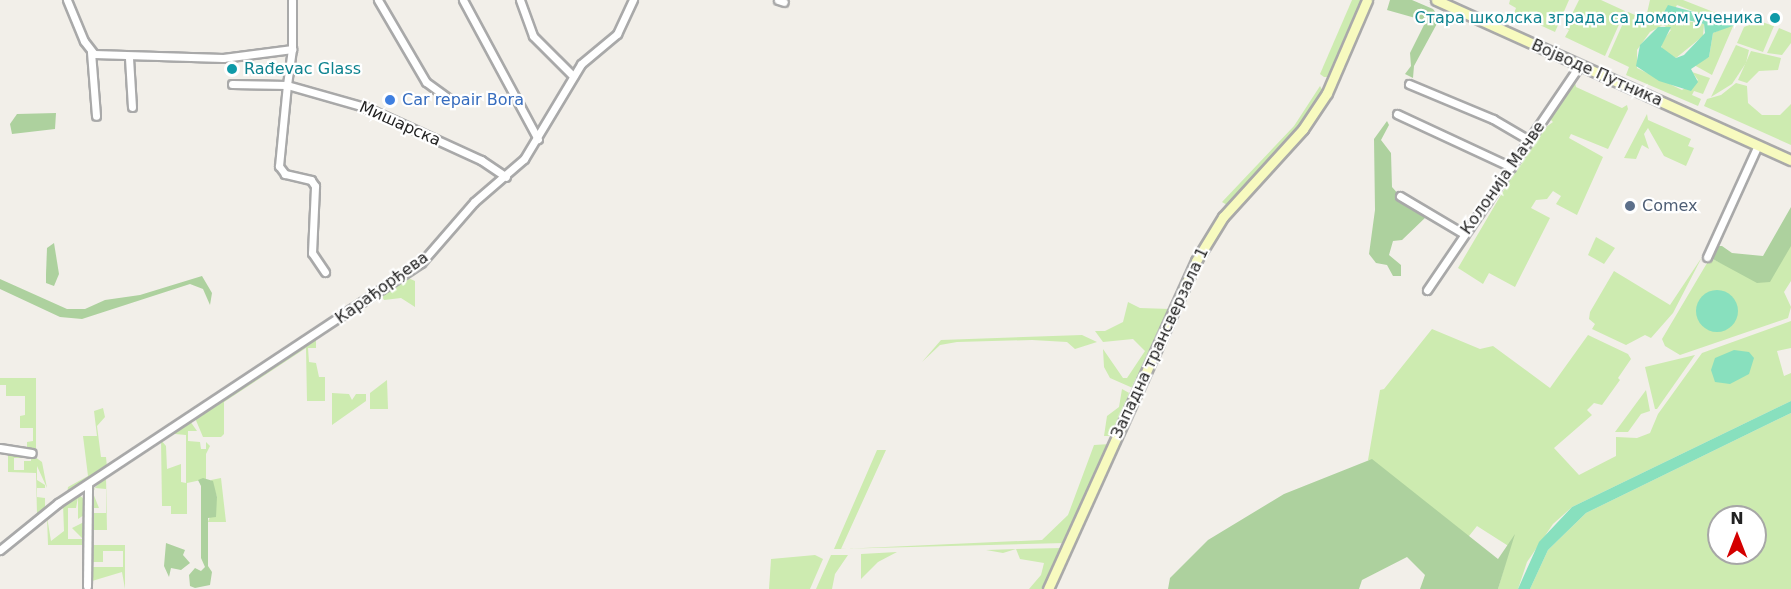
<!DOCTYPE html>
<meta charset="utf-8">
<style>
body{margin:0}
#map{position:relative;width:1791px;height:589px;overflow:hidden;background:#f2efe9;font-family:"DejaVu Sans",sans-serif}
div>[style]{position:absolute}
.grass>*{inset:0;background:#cdebb0}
.forest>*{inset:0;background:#add19e}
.pitch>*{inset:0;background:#88e0be}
.round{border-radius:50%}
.roads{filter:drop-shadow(2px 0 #a9a9a9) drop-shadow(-2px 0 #a9a9a9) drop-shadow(0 2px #a9a9a9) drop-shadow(0 -2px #a9a9a9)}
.minor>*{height:7px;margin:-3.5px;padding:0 3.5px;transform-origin:3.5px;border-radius:3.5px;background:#fff}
.secondary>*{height:9px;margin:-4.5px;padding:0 4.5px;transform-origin:4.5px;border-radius:4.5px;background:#f7fabf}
.dots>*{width:16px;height:16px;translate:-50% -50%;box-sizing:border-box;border:3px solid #fff;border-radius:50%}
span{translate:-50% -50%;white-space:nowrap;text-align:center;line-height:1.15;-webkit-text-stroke:4.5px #fff;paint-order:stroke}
.culture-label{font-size:16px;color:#0d838f}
.right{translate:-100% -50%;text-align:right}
.left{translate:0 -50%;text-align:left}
.street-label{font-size:16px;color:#222}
.shop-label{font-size:16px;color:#366cbe}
.service-label{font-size:16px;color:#4e5e75}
.north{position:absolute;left:1707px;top:505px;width:60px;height:60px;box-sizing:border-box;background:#fff;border:2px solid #a7a7a7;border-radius:50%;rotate:0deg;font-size:16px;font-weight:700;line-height:24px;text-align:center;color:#222}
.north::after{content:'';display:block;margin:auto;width:21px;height:27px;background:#d40000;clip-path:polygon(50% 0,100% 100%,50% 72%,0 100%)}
</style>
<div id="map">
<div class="grass">
<div style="clip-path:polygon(1352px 0,1363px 0,1332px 77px,1324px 77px,1320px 74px)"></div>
<div style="clip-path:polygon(1510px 0,1569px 0,1555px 32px,1514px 13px,1516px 8px,1509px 4px)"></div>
<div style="clip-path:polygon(1579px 0,1601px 0,1625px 11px,1605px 56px,1565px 37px,1569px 30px,1565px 28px)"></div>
<div style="clip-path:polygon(1650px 0,1683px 0,1739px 22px,1708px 17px,1677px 5px,1670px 18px,1704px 24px,1703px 36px,1676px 58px,1662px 51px,1661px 43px,1671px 30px,1663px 25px,1650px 32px,1637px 50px,1637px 68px,1682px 90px,1698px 80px,1692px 72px,1710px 78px,1703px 94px,1694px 91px,1692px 95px,1701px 99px,1698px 106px,1626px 75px,1629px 67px,1608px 57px,1628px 12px,1635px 15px,1633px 21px,1644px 26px)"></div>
<div style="clip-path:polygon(1759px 21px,1774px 26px,1763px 52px,1737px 43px,1744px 27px)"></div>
<div style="clip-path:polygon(1734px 24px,1712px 75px,1694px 65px,1709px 57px,1713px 33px)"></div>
<div style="clip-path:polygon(1779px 28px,1791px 33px,1791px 43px,1782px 55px,1767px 53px)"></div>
<div style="clip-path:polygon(1736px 45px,1749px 50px,1746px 63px,1732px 84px,1711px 97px)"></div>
<div style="clip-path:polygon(1751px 51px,1781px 58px,1778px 70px,1759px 71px,1747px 83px,1738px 80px)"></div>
<div style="clip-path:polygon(1575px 82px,1576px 87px,1622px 108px,1627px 105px,1628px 109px,1608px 149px,1571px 134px,1569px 138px,1603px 157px,1577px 215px,1556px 204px,1561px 196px,1553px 191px,1547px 199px,1536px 200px,1531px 208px,1550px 218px,1515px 287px,1489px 273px,1483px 284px,1458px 268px,1515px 171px,1542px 130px,1553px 122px,1550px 119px)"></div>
<div style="clip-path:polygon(1736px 83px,1747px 86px,1748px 103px,1762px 115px,1780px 115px,1791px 104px,1791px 145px,1704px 106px,1707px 99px,1721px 95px)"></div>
<div style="clip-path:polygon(1320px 86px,1323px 91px,1298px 130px,1227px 205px,1222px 202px,1294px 126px)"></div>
<div style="clip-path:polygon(1647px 114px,1648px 120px,1691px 139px,1688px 146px,1694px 148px,1686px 166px,1664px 156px,1648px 128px,1644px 134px,1649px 149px,1642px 145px,1636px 159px,1624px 158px)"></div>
<div style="clip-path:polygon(1791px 216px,1791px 281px,1784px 292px,1791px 307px,1788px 318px,1680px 355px,1665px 346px,1662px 339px,1710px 258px,1761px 281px)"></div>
<div style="clip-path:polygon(1596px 237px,1615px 248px,1604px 264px,1588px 255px)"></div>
<div style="clip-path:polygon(1702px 257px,1673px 313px,1651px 338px,1645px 335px,1626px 345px,1592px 329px,1595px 324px,1589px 319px,1590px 312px,1614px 271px,1670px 305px)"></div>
<div style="clip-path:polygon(408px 278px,415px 281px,415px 307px,401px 298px,384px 300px,381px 294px)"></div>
<div style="clip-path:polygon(1128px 302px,1140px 308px,1170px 309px,1135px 389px,1110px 378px,1104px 367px,1103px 349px,1123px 378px,1127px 378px,1145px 351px,1133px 339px,1103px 342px,1095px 331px,1105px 331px,1123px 322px)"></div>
<div style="clip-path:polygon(1791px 321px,1791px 348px,1777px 351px,1784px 376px,1791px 373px,1791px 401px,1572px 507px,1553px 524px,1527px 562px,1518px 589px,1498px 589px,1510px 547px,1477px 526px,1465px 541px,1368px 460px,1380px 390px,1384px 389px,1432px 329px,1480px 349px,1493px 346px,1550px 388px,1588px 335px,1628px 354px,1631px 359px,1618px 378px,1620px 380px,1602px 405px,1594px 403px,1587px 410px,1592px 415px,1554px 448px,1579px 475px,1616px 456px,1616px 437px,1637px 438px,1650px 433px,1658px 414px,1702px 353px)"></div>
<div style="clip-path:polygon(1082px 335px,1097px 342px,1075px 349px,1067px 342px,1032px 340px,957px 342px,940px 345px,922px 362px,941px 340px)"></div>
<div style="clip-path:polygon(316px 338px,316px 348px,308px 348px,309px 362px,316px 363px,319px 377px,325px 377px,325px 401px,307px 401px,306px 348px,224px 402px,224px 434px,221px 437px,203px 437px,195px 418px)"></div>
<div style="clip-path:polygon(1695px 355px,1657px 409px,1655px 409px,1645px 367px)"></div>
<div style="clip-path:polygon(0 378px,36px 378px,36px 450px,27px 449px,27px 442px,33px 441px,33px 428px,20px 428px,20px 416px,25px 415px,25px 396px,6px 396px,6px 385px,0 385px)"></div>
<div style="clip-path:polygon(387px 380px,388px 409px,370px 409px,370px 393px)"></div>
<div style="clip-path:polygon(1122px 389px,1131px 394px,1131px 398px,1113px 436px,1104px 436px,1107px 416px,1119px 407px)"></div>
<div style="clip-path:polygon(1646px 390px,1650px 411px,1641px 414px,1628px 432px,1615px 432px)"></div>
<div style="clip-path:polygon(332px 393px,349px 394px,352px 400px,356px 394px,366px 394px,366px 401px,332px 425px)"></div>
<div style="clip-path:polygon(103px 408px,105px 417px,97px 426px,101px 457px,106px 457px,107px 467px,67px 494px,68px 487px,88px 476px,83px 436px,97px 436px,94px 411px)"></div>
<div style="clip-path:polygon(evenodd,1791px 413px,1791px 589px,1530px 589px,1548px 550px,1586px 513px,1791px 413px,1719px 517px,1755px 517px,1755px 553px,1719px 553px,1719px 517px)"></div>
<div style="clip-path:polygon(190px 421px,197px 431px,188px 431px,188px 441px,200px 442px,201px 449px,206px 449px,206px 442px,210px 446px,206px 454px,206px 479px,187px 483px,187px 514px,171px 514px,171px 506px,162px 506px,161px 440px,166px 446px,167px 469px,181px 464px,181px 482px,186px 483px,186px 435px,175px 434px,175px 431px)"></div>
<div style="clip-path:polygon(1110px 444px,1065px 543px,834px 549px,877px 450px,886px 450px,841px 549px,1042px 540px,1068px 515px,1094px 445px)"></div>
<div style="clip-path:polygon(8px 451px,22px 453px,22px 458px,14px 458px,14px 470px,24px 470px,24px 461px,31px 461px,31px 454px,42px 462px,47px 488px,37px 466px,37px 480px,45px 485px,45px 488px,37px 488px,37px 497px,45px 498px,45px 508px,37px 514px,36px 473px,8px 472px)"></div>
<div style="clip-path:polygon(106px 476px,107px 530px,91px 530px,91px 513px,106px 513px,106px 489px,95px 488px,93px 493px,99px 508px,91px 508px,91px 492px)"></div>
<div style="clip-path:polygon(221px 478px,226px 522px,208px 522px,217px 497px,211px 480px)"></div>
<div style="clip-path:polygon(78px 494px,84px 499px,84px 515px,78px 519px,78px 497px,76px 508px,68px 508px,68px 539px,83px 539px,72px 528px,84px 522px,85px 545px,48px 545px,47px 517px,51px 541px,64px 531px,63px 504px)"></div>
<div style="clip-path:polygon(93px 545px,125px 545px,125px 589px,122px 572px,92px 581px,92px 567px,123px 567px,123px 551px,103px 551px,103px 562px,92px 562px)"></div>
<div style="clip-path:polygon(1063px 548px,1045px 589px,1029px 589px,1041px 575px,1044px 563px,1020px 559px,1016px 549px,1003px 553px,986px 550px,1016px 549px)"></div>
<div style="clip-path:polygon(897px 552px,878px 562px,861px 579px,861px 554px)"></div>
<div style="clip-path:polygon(815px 555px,823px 559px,810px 589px,769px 589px,771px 559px)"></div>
<div style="clip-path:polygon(831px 555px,848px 555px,835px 574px,832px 589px,816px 589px)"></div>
</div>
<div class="forest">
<div style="clip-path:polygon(1390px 0,1412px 0,1433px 9px,1440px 18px,1414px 66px,1413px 78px,1405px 74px,1411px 66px,1410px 53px,1426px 21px,1387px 10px)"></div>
<div style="clip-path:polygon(56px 113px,55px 129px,12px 134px,10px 124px,17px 114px)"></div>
<div style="clip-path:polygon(1387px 121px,1389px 125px,1381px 140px,1391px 153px,1392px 187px,1400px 196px,1411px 199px,1427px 216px,1402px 240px,1393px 241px,1389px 255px,1401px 265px,1401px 276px,1393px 276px,1387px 265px,1376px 263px,1369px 254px,1375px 210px,1374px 139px)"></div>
<div style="clip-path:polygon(1791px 207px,1791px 246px,1770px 282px,1757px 283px,1709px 257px,1711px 246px,1722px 246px,1732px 253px,1763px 256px)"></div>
<div style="clip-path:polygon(54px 243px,59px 274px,54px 286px,46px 283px,46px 274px,47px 248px)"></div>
<div style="clip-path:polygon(202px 276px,212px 293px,210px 305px,203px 289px,190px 284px,82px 319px,60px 317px,0 289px,0 279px,67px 309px,85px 309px,105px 300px,140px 295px)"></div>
<div style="clip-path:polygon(1372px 459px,1498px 559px,1515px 534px,1498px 589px,1420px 589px,1425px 575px,1407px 557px,1362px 580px,1359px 589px,1168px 589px,1170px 578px,1208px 540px,1284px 494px)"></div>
<div style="clip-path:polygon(203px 478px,213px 481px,217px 497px,216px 517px,208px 518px,208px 566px,212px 572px,210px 585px,195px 588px,190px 586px,189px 575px,195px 568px,201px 571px,205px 567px,201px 558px,201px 486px,198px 480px)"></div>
<div style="clip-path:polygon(166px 543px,185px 550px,183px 555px,190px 563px,181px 570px,171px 568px,169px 577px,164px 566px)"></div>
</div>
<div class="pitch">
<div style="clip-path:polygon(1668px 5px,1738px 24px,1713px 33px,1709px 57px,1691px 69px,1698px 82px,1691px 91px,1659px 81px,1636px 66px,1640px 45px,1658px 27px,1671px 27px,1661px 47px,1676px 58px,1684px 55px,1705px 33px,1704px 24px,1663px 14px)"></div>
<div class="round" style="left:1696px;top:290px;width:42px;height:42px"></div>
<div style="clip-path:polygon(1734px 350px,1749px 352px,1754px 358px,1749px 374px,1730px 384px,1715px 382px,1711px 370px,1715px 358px)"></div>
<div style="clip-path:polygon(1791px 401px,1791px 413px,1586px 513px,1548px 550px,1530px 589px,1518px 589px,1539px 542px,1572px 507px)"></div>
</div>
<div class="roads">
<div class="minor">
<div style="left:67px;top:0;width:44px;rotate:67.5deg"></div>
<div style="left:84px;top:41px;width:16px;rotate:52deg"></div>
<div style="left:94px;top:54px;width:129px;rotate:1.8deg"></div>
<div style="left:223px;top:58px;width:70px;rotate:-7.4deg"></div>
<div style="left:292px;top:49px;width:36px;rotate:98deg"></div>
<div style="left:287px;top:85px;width:55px;rotate:-179deg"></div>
<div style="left:378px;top:0;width:95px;rotate:59.7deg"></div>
<div style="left:426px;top:82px;width:29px;rotate:36deg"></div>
<div style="left:463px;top:0;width:158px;rotate:61.7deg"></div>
<div style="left:520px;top:0;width:38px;rotate:70deg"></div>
<div style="left:533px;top:36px;width:57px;rotate:45deg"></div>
<div style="left:778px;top:0;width:6px;rotate:18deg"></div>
<div style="left:292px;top:49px;width:49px;rotate:-90deg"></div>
<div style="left:91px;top:52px;width:64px;rotate:85.5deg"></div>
<div style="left:129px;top:58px;width:49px;rotate:86.5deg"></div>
<div style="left:1409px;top:84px;width:91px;rotate:22.6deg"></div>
<div style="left:1493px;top:119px;width:42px;rotate:30.3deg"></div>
<div style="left:1397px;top:114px;width:126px;rotate:24.9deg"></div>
<div style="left:1400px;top:196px;width:74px;rotate:30.7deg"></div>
<div style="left:1707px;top:257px;width:123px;rotate:-65.5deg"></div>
<div style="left:325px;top:272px;width:23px;rotate:-124deg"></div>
<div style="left:312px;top:253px;width:67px;rotate:-87.4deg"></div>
<div style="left:315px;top:186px;width:7px;rotate:-124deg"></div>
<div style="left:311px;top:180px;width:27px;rotate:-167deg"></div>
<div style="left:285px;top:174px;width:10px;rotate:-127deg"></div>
<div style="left:279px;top:166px;width:81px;rotate:-84.4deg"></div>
<div style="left:287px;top:85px;width:81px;rotate:15.8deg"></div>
<div style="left:365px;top:107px;width:128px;rotate:24.6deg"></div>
<div style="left:481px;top:160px;width:30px;rotate:34deg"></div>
<div style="left:1427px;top:290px;width:272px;rotate:-55.8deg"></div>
<div style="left:0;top:448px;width:32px;rotate:9deg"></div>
<div style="left:0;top:550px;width:75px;rotate:-39deg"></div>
<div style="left:58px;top:503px;width:435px;rotate:-33.5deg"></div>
<div style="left:421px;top:263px;width:81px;rotate:-49deg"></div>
<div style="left:474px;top:202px;width:66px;rotate:-40.7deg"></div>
<div style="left:524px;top:159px;width:111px;rotate:-59deg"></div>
<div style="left:581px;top:64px;width:47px;rotate:-39.8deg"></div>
<div style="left:617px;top:34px;width:38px;rotate:-65deg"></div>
<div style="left:87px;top:586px;width:102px;rotate:-89.4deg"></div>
</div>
<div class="secondary">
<div style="left:1436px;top:0;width:389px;rotate:24.3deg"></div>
<div style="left:1048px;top:589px;width:360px;rotate:-65.7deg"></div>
<div style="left:1196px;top:261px;width:52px;rotate:-58.5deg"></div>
<div style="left:1223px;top:217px;width:119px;rotate:-47.7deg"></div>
<div style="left:1303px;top:129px;width:43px;rotate:-56.3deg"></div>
<div style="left:1327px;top:93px;width:101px;rotate:-66.7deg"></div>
</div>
</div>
<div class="dots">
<div style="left:1775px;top:18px;background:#0f9aa8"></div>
<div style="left:232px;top:69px;background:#0f9aa8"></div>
<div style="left:390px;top:100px;background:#3f7fe0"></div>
<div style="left:1630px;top:206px;background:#5c6f8a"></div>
</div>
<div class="culture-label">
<span class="right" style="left:1763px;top:18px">Стара школска зграда са домом ученика</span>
<span class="left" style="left:244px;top:69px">Rađevac Glass</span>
</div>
<div class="street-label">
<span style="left:1597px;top:73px;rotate:24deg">Војводе Путника</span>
<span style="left:400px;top:124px;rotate:24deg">Мишарска</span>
<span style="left:1503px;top:178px;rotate:-55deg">Колонија Мачве</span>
<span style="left:382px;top:288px;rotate:-36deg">Карађорђева</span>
<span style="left:1160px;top:343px;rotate:-65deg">Западна трансверзала 1</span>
</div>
<div class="shop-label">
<span class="left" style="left:402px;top:100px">Car repair Bora</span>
</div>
<div class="service-label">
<span class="left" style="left:1642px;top:206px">Comex</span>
</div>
<div class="north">N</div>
</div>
